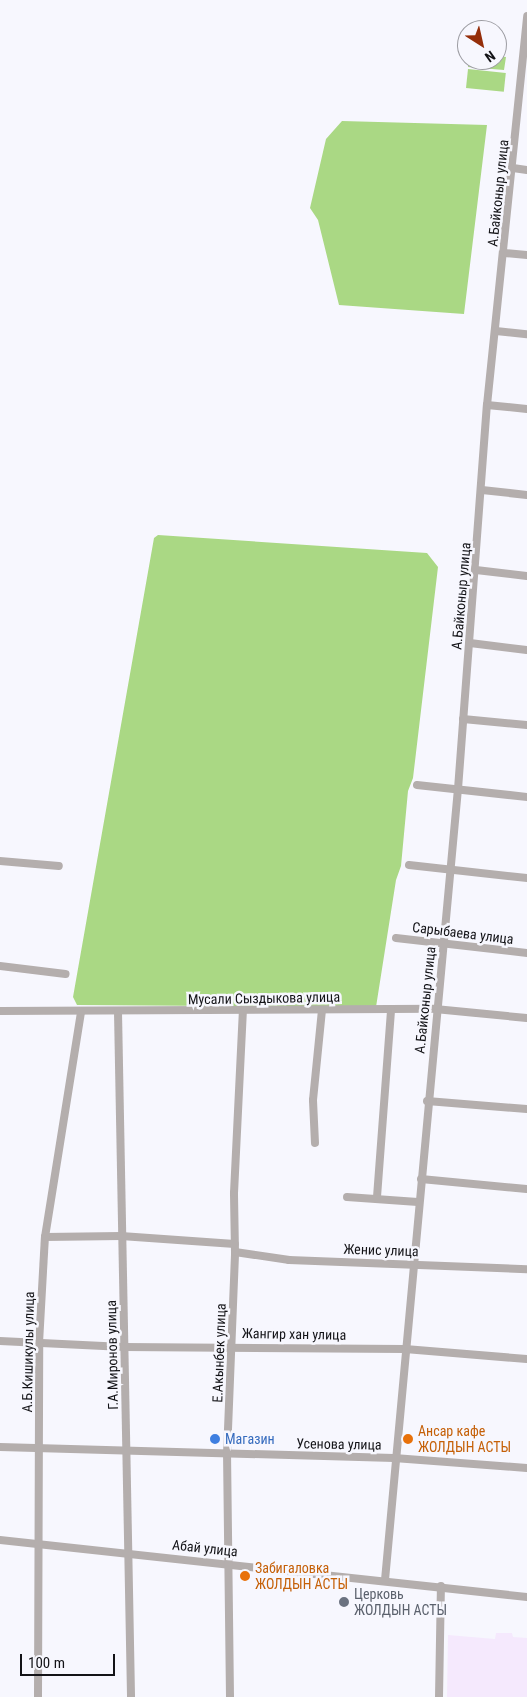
<!DOCTYPE html>
<meta charset="utf-8">
<style>
body{margin:0}
#map{position:relative;width:527px;height:1697px;overflow:hidden;background:#f7f7fe;font-family:"Roboto Condensed",sans-serif}
div>[style]{position:absolute}
.education>*{inset:0;background:#f5e9fd}
.green>*{inset:0;background:#aad884;transform-origin:0 0}
.street>*{height:8px;margin:-4px;padding:0 4px;transform-origin:4px;border-radius:4px;background:#b4aead}
.dots>*{width:14px;height:14px;translate:-50% -50%;box-sizing:border-box;border:2px solid #f7f7fe;border-radius:50%}
span{translate:-50% -50%;white-space:nowrap;text-align:center;line-height:1.15;-webkit-text-stroke:5px #f7f7fe;paint-order:stroke}
.street-label{font-size:14px;color:#131317}
.food-label{font-size:14px;color:#c56008}
.left{translate:0 -50%;text-align:left}
.shop-label{font-size:14px;color:#366cbe}
.worship-label{font-size:14px;color:#5b616d}
.north{position:absolute;left:457px;top:20px;width:50px;height:50px;box-sizing:border-box;background:#f7f7fe;border:1px solid #9c9ca2;border-radius:50%;rotate:145deg;font-size:14px;font-weight:700;line-height:20px;text-align:center;color:#131317}
.north::after{content:'';display:block;margin:auto;width:18px;height:22px;background:#952e0a;clip-path:polygon(50% 0,100% 100%,50% 72%,0 100%)}
.scale{position:absolute;left:20px;top:1654px;width:95px;height:22px;box-sizing:border-box;border:2px solid #131317;border-top:0;padding-left:6px;font-size:15px;line-height:18px;white-space:nowrap;color:#131317;-webkit-text-stroke:4px #f7f7fe;paint-order:stroke}
</style>
<div id="map">
<div class="education">
<div style="clip-path:polygon(496px 1633px,512px 1633px,513px 1637px,527px 1638px,527px 1697px,447px 1697px,448px 1635px,495px 1639px)"></div>
</div>
<div class="green">
<div style="clip-path:polygon(497px 56px,506px 57px,504px 70px,468px 67px,469px 60px,497px 60px)"></div>
<div style="left:468px;top:69px;width:38px;height:19px;rotate:6deg"></div>
<div style="clip-path:polygon(342px 121px,487px 125px,464px 314px,339px 305px,318px 220px,310px 208px,326px 139px)"></div>
<div style="clip-path:polygon(158px 535px,427px 553px,438px 567px,413px 778px,408px 791px,401px 866px,396px 880px,376px 1007px,77px 1005px,73px 997px,154px 538px)"></div>
</div>
<div class="street">
<div style="left:513px;top:168px;width:14px;rotate:8deg"></div>
<div style="left:504px;top:253px;width:23px;rotate:5deg"></div>
<div style="left:496px;top:331px;width:31px;rotate:6deg"></div>
<div style="left:487px;top:405px;width:40px;rotate:5.7deg"></div>
<div style="left:482px;top:490px;width:45px;rotate:6.3deg"></div>
<div style="left:476px;top:570px;width:51px;rotate:6.7deg"></div>
<div style="left:470px;top:643px;width:57px;rotate:7deg"></div>
<div style="left:463px;top:719px;width:64px;rotate:5.4deg"></div>
<div style="left:417px;top:785px;width:111px;rotate:6.2deg"></div>
<div style="left:0;top:861px;width:59px;rotate:4.8deg"></div>
<div style="left:409px;top:865px;width:119px;rotate:6.3deg"></div>
<div style="left:396px;top:938px;width:132px;rotate:6.5deg"></div>
<div style="left:0;top:966px;width:66px;rotate:6.9deg"></div>
<div style="left:0;top:1011px;width:435px;rotate:-0.3deg"></div>
<div style="left:435px;top:1009px;width:92px;rotate:5.6deg"></div>
<div style="left:118px;top:1012px;width:685px;rotate:88.91deg"></div>
<div style="left:427px;top:1101px;width:100px;rotate:4.6deg"></div>
<div style="left:315px;top:1143px;width:43px;rotate:-92.7deg"></div>
<div style="left:313px;top:1100px;width:90px;rotate:-84.3deg"></div>
<div style="left:421px;top:1179px;width:106px;rotate:5.4deg"></div>
<div style="left:347px;top:1197px;width:71px;rotate:4deg"></div>
<div style="left:377px;top:1197px;width:188px;rotate:-85.7deg"></div>
<div style="left:45px;top:1237px;width:76px;rotate:-0.8deg"></div>
<div style="left:121px;top:1236px;width:114px;rotate:4deg"></div>
<div style="left:235px;top:1252px;width:55px;rotate:8.4deg"></div>
<div style="left:289px;top:1260px;width:238px;rotate:2.2deg"></div>
<div style="left:0;top:1341px;width:124px;rotate:2.8deg"></div>
<div style="left:124px;top:1347px;width:281px;rotate:0.4deg"></div>
<div style="left:405px;top:1349px;width:122px;rotate:4.7deg"></div>
<div style="left:0;top:1447px;width:394px;rotate:1.6deg"></div>
<div style="left:394px;top:1458px;width:133px;rotate:4.3deg"></div>
<div style="left:0;top:1540px;width:530px;rotate:6.17deg"></div>
<div style="left:385px;top:1580px;width:794px;rotate:-84.73deg"></div>
<div style="left:458px;top:789px;width:385px;rotate:-85.7deg"></div>
<div style="left:487px;top:405px;width:391px;rotate:-84.1deg"></div>
<div style="left:38px;top:1697px;width:354px;rotate:-89.8deg"></div>
<div style="left:39px;top:1343px;width:106px;rotate:-86.8deg"></div>
<div style="left:45px;top:1237px;width:228px;rotate:-80.9deg"></div>
<div style="left:230px;top:1697px;width:243px;rotate:-90.7deg"></div>
<div style="left:227px;top:1454px;width:202px;rotate:-87.7deg"></div>
<div style="left:235px;top:1252px;width:59px;rotate:-91deg"></div>
<div style="left:234px;top:1193px;width:182px;rotate:-87.2deg"></div>
<div style="left:439px;top:1697px;width:111px;rotate:-89deg"></div>
</div>
<div class="dots">
<div style="left:215px;top:1439px;background:#3f7fe0"></div>
<div style="left:408px;top:1439px;background:#e8710a"></div>
<div style="left:245px;top:1576px;background:#e8710a"></div>
<div style="left:344px;top:1602px;background:#6b7280"></div>
</div>
<div class="street-label">
<span style="left:498px;top:193px;rotate:-84deg">А.Байконыр улица</span>
<span style="left:461px;top:596px;rotate:-85deg">А.Байконыр улица</span>
<span style="left:463px;top:933px;rotate:7deg">Сарыбаева улица</span>
<span style="left:264px;top:998px;rotate:-1deg">Мусали Сыздыкова улица</span>
<span style="left:425px;top:1000px;rotate:-84deg">А.Байконыр улица</span>
<span style="left:381px;top:1250px;rotate:2deg">Женис улица</span>
<span style="left:294px;top:1334px;rotate:1deg">Жангир хан улица</span>
<span style="left:28px;top:1352px;rotate:-89deg">А.Б.Кишикулы улица</span>
<span style="left:219px;top:1353px;rotate:-88deg">Е.Акынбек улица</span>
<span style="left:112px;top:1355px;rotate:-91deg">Г.А.Миронов улица</span>
<span style="left:339px;top:1444px;rotate:1deg">Усенова улица</span>
<span style="left:205px;top:1548px;rotate:6deg">Абай улица</span>
</div>
<div class="food-label">
<span class="left" style="left:418px;top:1439px">Ансар кафе<br>ЖОЛДЫН АСТЫ</span>
<span class="left" style="left:255px;top:1576px">Забигаловка<br>ЖОЛДЫН АСТЫ</span>
</div>
<div class="shop-label">
<span class="left" style="left:225px;top:1439px">Магазин</span>
</div>
<div class="worship-label">
<span class="left" style="left:354px;top:1602px">Церковь<br>ЖОЛДЫН АСТЫ</span>
</div>
<div class="north">N</div>
<div class="scale">100 m</div>
</div>
